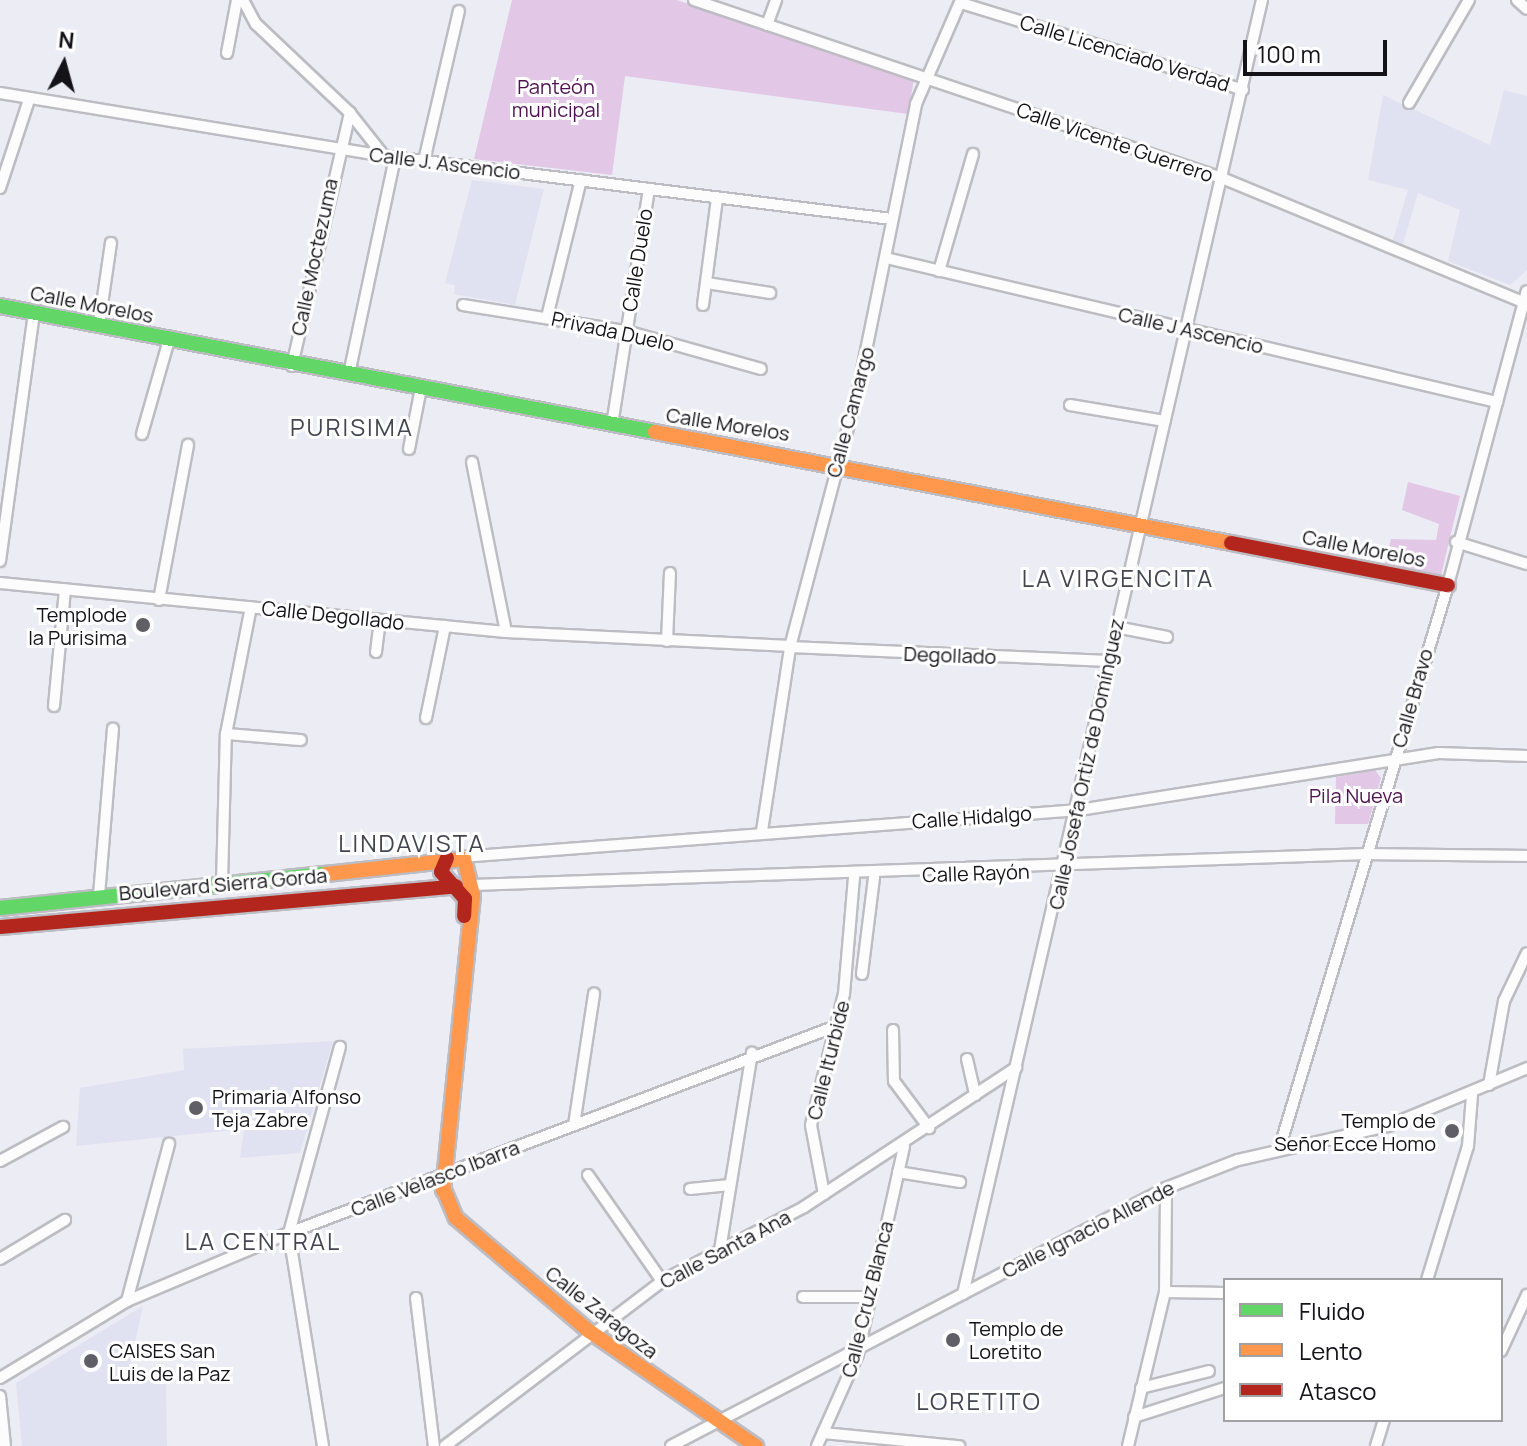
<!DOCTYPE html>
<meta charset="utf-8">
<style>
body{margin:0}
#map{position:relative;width:1527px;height:1446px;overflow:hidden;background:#ececf4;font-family:Manrope,sans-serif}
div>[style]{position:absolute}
.built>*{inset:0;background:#e1e2f1}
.green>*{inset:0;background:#e2c7e6}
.roads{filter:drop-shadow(2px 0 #bcbcc2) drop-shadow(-2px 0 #bcbcc2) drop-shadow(0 2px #bcbcc2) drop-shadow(0 -2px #bcbcc2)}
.street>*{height:10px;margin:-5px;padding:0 5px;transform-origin:5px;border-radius:5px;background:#fcfcfd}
.fast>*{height:14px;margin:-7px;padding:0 7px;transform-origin:7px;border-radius:7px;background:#63d668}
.slow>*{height:14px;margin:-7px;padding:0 7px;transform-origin:7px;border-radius:7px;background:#ff974d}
.jam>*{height:14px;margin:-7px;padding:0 7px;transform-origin:7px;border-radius:7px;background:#b3261e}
.dots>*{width:22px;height:22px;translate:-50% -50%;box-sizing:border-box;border:4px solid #fff;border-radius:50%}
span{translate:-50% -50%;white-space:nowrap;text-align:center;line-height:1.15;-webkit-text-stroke:6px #fff;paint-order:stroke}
.street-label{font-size:20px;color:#131318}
.park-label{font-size:20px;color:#4f1251}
.poi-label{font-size:20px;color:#131318}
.right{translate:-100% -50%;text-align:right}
.left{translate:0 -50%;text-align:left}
.quarter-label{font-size:24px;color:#444550;letter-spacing:2px}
.legend{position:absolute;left:1223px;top:1278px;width:280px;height:144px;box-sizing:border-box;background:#fff;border:2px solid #a1a1a3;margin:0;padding:10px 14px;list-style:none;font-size:24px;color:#131318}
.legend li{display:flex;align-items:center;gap:16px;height:40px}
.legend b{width:40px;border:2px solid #a1a1a3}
.north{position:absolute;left:24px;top:24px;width:80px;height:80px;-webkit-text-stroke:6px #fff;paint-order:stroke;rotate:6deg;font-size:22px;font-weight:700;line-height:32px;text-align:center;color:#131318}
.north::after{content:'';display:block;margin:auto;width:28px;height:36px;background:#131318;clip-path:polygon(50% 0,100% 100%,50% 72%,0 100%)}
.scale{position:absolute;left:1243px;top:40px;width:144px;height:36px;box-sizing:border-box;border:4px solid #131318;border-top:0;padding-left:10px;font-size:24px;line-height:28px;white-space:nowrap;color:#131318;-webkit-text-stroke:6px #fff;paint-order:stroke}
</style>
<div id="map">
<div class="built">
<div style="clip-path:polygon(1504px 90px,1527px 96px,1527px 270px,1510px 285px,1448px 261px,1460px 210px,1418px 193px,1403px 244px,1393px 240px,1408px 190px,1368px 180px,1383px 95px,1490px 145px)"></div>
<div style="clip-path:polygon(472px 180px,544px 189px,515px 305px,454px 294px,455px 285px,445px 283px)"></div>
<div style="clip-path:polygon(333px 1041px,300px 1153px,240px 1158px,244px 1129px,76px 1146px,80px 1088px,184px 1070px,183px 1049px)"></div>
<div style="clip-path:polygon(143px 1306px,126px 1383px,166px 1378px,167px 1446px,22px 1446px,16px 1383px)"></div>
</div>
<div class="green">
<div style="clip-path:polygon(512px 0,677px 0,914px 79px,908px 114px,625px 76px,612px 175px,474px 159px)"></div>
<div style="clip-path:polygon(1408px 482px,1460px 496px,1441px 575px,1385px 564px,1391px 539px,1436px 540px,1439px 524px,1402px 510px)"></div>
<div style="clip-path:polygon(1375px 770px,1381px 778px,1368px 824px,1335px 824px,1336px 777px)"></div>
</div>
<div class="roads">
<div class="street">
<div style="left:243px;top:0;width:27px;rotate:62deg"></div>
<div style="left:256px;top:24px;width:129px;rotate:43.4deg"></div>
<div style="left:350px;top:113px;width:55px;rotate:51.7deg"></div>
<div style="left:694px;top:0;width:557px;rotate:18.63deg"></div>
<div style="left:1222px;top:178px;width:330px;rotate:22.4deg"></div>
<div style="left:1517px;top:0;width:13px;rotate:42deg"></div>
<div style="left:961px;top:3px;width:295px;rotate:17.1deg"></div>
<div style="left:767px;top:25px;width:27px;rotate:-70deg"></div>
<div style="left:227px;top:53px;width:54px;rotate:-79.3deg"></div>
<div style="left:0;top:93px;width:389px;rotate:9.3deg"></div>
<div style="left:384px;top:156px;width:511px;rotate:7.08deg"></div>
<div style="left:1409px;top:103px;width:119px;rotate:-59.8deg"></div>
<div style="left:424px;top:161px;width:154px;rotate:-76.9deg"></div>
<div style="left:0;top:188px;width:93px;rotate:-71.8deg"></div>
<div style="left:886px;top:258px;width:628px;rotate:13.26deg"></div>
<div style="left:939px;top:271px;width:122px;rotate:-73.8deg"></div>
<div style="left:707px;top:283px;width:64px;rotate:9deg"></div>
<div style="left:463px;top:305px;width:165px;rotate:9.1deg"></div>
<div style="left:626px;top:331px;width:140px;rotate:15.7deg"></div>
<div style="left:703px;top:305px;width:108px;rotate:-82.5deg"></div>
<div style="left:547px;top:317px;width:141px;rotate:-76.1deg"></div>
<div style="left:99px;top:325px;width:83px;rotate:-81.7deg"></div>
<div style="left:292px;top:366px;width:260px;rotate:-77.1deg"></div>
<div style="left:349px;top:374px;width:221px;rotate:-78deg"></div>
<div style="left:1070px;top:405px;width:96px;rotate:9.6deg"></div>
<div style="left:612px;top:425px;width:239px;rotate:-81.1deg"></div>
<div style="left:142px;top:434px;width:98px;rotate:-74deg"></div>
<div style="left:409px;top:449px;width:62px;rotate:-78.9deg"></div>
<div style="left:472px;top:462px;width:173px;rotate:78.7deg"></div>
<div style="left:1456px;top:542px;width:74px;rotate:17.2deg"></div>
<div style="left:0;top:561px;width:251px;rotate:-82.2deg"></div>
<div style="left:0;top:583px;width:508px;rotate:5.53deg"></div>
<div style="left:506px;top:632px;width:285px;rotate:2.8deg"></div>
<div style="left:159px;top:600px;width:158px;rotate:-79.4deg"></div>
<div style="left:1116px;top:627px;width:52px;rotate:11.1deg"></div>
<div style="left:667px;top:641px;width:68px;rotate:-87.5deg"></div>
<div style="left:790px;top:647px;width:319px;rotate:2.5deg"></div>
<div style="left:376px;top:652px;width:31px;rotate:-83deg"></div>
<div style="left:54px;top:706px;width:117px;rotate:-84.6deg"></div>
<div style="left:426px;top:718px;width:94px;rotate:-78.3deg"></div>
<div style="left:226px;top:734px;width:75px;rotate:4.6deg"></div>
<div style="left:762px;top:831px;width:186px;rotate:-81.3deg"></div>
<div style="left:790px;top:647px;width:271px;rotate:-75.2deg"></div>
<div style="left:859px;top:385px;width:287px;rotate:-78.5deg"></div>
<div style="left:916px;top:104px;width:113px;rotate:-66.6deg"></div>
<div style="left:461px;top:857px;width:620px;rotate:-4.35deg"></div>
<div style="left:1079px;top:810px;width:364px;rotate:-9deg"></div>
<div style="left:1439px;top:753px;width:88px;rotate:2deg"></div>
<div style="left:222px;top:882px;width:148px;rotate:-88.5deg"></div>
<div style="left:226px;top:734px;width:129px;rotate:-78.9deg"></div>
<div style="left:472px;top:885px;width:895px;rotate:-1.99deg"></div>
<div style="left:1366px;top:854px;width:161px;rotate:0.7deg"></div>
<div style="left:99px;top:895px;width:167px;rotate:-85.2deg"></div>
<div style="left:862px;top:974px;width:98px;rotate:-82.9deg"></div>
<div style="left:893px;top:1030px;width:51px;rotate:88.9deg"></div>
<div style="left:894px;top:1081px;width:59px;rotate:53.3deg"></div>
<div style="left:967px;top:1059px;width:37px;rotate:77deg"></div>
<div style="left:1489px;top:1085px;width:85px;rotate:-79.9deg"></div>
<div style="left:1504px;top:1001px;width:53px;rotate:-64.4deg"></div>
<div style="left:574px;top:1125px;width:133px;rotate:-81.3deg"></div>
<div style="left:1279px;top:1150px;width:590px;rotate:-73.35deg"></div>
<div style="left:1448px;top:585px;width:304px;rotate:-75deg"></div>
<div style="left:0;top:1161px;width:72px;rotate:-28.4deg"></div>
<div style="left:898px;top:1172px;width:63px;rotate:9.2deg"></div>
<div style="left:588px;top:1175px;width:129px;rotate:55.1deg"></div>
<div style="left:690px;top:1189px;width:40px;rotate:-5.7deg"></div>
<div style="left:824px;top:1194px;width:70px;rotate:-100.7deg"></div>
<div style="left:811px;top:1125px;width:135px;rotate:-75.9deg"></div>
<div style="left:844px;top:994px;width:117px;rotate:-85.1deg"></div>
<div style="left:720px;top:1250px;width:200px;rotate:-80.8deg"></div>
<div style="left:0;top:1259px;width:76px;rotate:-31deg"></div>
<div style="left:1427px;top:1280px;width:140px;rotate:-73deg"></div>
<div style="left:1468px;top:1146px;width:51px;rotate:-85.5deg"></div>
<div style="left:1165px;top:1292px;width:60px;rotate:1deg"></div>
<div style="left:963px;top:1294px;width:1328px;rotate:-76.99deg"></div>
<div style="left:803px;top:1297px;width:66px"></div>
<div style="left:416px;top:1298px;width:149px;rotate:83.1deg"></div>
<div style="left:127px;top:1301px;width:163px;rotate:-75deg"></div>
<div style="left:1501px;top:1351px;width:62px;rotate:-65.1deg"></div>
<div style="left:0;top:1378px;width:149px;rotate:-31.2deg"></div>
<div style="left:127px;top:1301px;width:176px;rotate:-22.8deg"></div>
<div style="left:289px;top:1233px;width:588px;rotate:-20.72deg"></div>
<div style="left:1141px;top:1388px;width:70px;rotate:-14deg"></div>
<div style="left:0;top:1396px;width:50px;rotate:84.3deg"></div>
<div style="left:1134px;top:1417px;width:96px;rotate:-17.7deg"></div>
<div style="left:823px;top:1433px;width:137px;rotate:5.5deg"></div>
<div style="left:323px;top:1446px;width:216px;rotate:-99.1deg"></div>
<div style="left:289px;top:1233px;width:193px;rotate:-74.7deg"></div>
<div style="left:445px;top:1446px;width:273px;rotate:-37.2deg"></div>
<div style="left:662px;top:1281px;width:160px;rotate:-27.5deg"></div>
<div style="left:804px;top:1207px;width:254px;rotate:-33.3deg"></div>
<div style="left:671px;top:1446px;width:558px;rotate:-27.53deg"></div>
<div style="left:1166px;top:1188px;width:77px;rotate:-21.3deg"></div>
<div style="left:1238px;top:1160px;width:154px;rotate:-12.8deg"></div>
<div style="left:1388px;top:1126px;width:151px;rotate:-22.6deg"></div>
<div style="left:817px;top:1446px;width:101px;rotate:-66deg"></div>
<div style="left:858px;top:1354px;width:213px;rotate:-77.5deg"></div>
<div style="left:1128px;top:1446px;width:158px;rotate:-76.5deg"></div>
<div style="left:1165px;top:1292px;width:104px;rotate:-89.4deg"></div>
<div style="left:1376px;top:1446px;width:27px;rotate:-73deg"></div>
</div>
<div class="fast">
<div style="left:0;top:306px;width:667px;rotate:10.89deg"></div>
<div style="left:0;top:908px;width:328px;rotate:-6deg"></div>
</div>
<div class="slow">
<div style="left:655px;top:432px;width:587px;rotate:10.91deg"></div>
<div style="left:326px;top:874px;width:139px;rotate:-6.2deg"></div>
<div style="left:464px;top:859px;width:37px;rotate:76deg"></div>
<div style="left:473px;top:895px;width:297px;rotate:95.8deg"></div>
<div style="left:441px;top:1183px;width:38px;rotate:67deg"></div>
<div style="left:456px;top:1218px;width:175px;rotate:40.4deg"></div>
<div style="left:589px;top:1331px;width:203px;rotate:34.6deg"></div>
</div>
<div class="jam">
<div style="left:1231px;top:543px;width:221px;rotate:11deg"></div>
<div style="left:447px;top:858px;width:15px;rotate:113deg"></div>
<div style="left:441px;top:872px;width:36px;rotate:48deg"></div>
<div style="left:465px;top:899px;width:17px;rotate:93deg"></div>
<div style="left:0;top:927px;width:458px;rotate:-5.1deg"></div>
</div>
</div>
<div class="dots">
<div style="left:143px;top:625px;background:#5f5f65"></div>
<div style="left:196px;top:1108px;background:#5f5f65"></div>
<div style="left:1452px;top:1131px;background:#5f5f65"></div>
<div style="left:953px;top:1340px;background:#5f5f65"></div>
<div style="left:91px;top:1361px;background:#5f5f65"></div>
</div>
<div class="street-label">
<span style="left:1125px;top:53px;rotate:17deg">Calle Licenciado Verdad</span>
<span style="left:1115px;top:142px;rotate:19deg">Calle Vicente Guerrero</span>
<span style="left:445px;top:163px;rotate:7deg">Calle J. Ascencio</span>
<span style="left:314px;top:257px;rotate:-78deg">Calle Moctezuma</span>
<span style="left:637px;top:260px;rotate:-81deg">Calle Duelo</span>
<span style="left:92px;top:304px;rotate:11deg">Calle Morelos</span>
<span style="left:1191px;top:330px;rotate:13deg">Calle J Ascencio</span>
<span style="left:613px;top:331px;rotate:12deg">Privada Duelo</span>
<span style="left:850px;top:412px;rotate:-75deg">Calle Camargo</span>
<span style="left:728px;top:424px;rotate:9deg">Calle Morelos</span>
<span style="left:1364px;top:548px;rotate:11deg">Calle Morelos</span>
<span style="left:333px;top:615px;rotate:6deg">Calle Degollado</span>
<span style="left:950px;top:655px;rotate:2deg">Degollado</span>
<span style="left:1412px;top:698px;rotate:-74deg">Calle Bravo</span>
<span style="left:1086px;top:764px;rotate:-78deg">Calle Josefa Ortiz de Domínguez</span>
<span style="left:972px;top:817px;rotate:-4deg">Calle Hidalgo</span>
<span style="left:976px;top:873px;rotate:-2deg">Calle Rayón</span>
<span style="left:223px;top:884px;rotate:-5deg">Boulevard Sierra Gorda</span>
<span style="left:828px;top:1060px;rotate:-76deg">Calle Iturbide</span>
<span style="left:435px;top:1178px;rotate:-21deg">Calle Velasco Ibarra</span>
<span style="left:1088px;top:1229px;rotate:-27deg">Calle Ignacio Allende</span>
<span style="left:725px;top:1249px;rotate:-28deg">Calle Santa Ana</span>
<span style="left:867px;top:1299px;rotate:-76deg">Calle Cruz Blanca</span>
<span style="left:602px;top:1312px;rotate:38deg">Calle Zaragoza</span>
</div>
<div class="park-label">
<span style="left:556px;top:98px">Panteón<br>municipal</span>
<span style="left:1356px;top:795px">Pila Nueva</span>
</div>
<div class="poi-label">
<span class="right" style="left:127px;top:626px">Templode<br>la Purisima</span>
<span class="left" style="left:212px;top:1108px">Primaria Alfonso<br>Teja Zabre</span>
<span class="right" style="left:1436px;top:1132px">Templo de<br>Señor Ecce Homo</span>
<span class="left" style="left:969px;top:1340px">Templo de<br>Loretito</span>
<span class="left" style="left:109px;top:1362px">CAISES San<br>Luis de la Paz</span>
</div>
<div class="quarter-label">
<span style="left:352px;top:427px">PURISIMA</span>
<span style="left:1118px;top:578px">LA VIRGENCITA</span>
<span style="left:412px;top:843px">LINDAVISTA</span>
<span style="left:263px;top:1241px">LA CENTRAL</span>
<span style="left:979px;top:1401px">LORETITO</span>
</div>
<ul class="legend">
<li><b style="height:10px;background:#63d668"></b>Fluido</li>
<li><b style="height:10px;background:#ff974d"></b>Lento</li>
<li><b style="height:10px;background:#b3261e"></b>Atasco</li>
</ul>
<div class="north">N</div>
<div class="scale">100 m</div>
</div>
